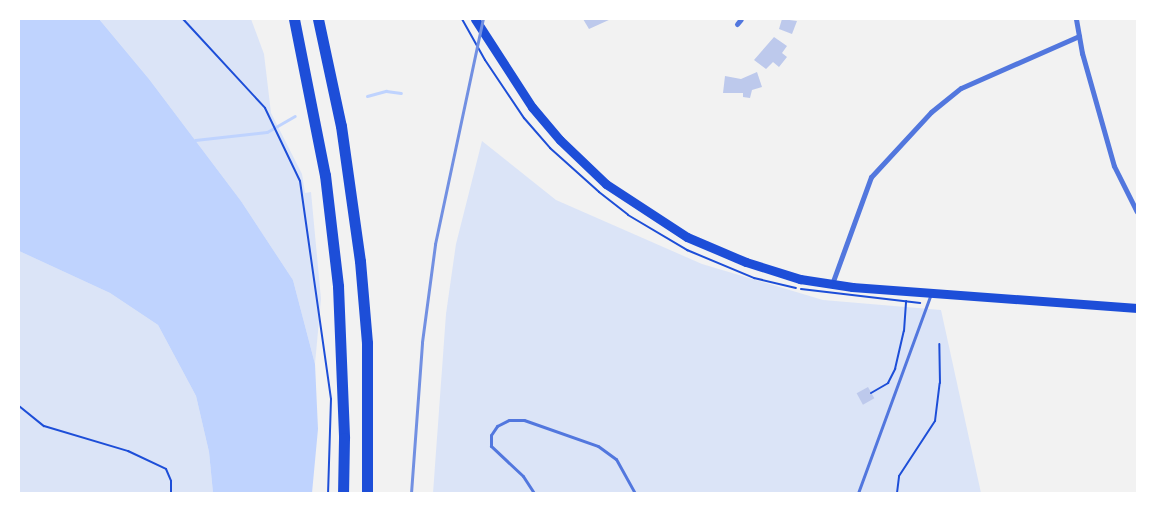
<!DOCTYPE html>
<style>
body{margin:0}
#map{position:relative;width:1156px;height:512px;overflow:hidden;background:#f2f2f2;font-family:"IBM Plex Serif",serif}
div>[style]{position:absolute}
.green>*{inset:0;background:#dbe4f7}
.water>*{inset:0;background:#bfd3fe}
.stream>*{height:3px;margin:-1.5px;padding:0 1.5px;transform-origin:1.5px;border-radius:1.5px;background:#bfd3fe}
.building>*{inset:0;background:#bdc9ec;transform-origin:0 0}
.path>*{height:2px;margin:-1px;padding:0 1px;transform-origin:1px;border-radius:1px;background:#1d4ed8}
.service>*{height:3px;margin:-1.5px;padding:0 1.5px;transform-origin:1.5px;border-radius:1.5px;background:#5277de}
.minor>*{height:5px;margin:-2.5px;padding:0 2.5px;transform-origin:2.5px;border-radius:2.5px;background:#5277de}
.secondary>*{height:9px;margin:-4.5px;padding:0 4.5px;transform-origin:4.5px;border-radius:4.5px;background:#1d4ed8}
.motorway>*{height:11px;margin:-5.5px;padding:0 5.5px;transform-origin:5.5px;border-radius:5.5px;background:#1d4ed8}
.rail>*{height:3px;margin:-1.5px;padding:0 1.5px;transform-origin:1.5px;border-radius:1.5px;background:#7290e2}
span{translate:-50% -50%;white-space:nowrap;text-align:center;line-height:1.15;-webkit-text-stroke:4px #fff;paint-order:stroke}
.frame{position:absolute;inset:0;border:20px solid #fff;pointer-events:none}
</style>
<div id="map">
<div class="green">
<div style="clip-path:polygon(99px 19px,251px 19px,264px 54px,271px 113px,302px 174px,305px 193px,311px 192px,321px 299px,315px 364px,293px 280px,241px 201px,149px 79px)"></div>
<div style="clip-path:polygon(482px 141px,556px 200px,702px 264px,823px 300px,941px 310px,981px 493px,433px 493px,446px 314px,456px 244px)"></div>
<div style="clip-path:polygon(19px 251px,110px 293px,158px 325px,196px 396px,209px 452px,213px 493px,19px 493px)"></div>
</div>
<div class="water">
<div style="clip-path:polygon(19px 19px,99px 19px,149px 79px,241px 201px,293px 280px,315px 364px,318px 429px,312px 493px,213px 493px,209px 452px,196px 396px,158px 325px,110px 293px,19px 251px)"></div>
</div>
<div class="stream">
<div style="left:367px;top:96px;width:20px;rotate:-15deg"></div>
<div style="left:386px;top:91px;width:15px;rotate:8deg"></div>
<div style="left:195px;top:140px;width:72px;rotate:-6.3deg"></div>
<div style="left:267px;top:132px;width:32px;rotate:-30deg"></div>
</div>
<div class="building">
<div style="clip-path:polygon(583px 19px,611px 19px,589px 29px)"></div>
<div style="clip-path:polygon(782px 19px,797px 21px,792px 34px,779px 29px)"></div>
<div style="clip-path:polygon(774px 37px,787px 46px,782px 53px,787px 57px,779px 67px,773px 62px,766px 69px,754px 60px)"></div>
<div style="clip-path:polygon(757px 72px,762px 87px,752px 90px,750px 98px,743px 97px,743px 93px,723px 93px,725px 76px,741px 79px)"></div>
<div style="left:868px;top:387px;width:13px;height:13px;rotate:61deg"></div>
</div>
<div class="path">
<div style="left:183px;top:19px;width:121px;rotate:47.3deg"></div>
<div style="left:265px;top:108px;width:81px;rotate:64.4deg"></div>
<div style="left:300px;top:181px;width:220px;rotate:81.9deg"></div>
<div style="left:331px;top:399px;width:94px;rotate:91.8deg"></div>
<div style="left:462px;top:19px;width:47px;rotate:60.7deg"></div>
<div style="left:485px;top:60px;width:70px;rotate:56.1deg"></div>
<div style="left:524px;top:118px;width:40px;rotate:49deg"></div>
<div style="left:550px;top:148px;width:66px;rotate:41.9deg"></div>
<div style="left:599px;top:192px;width:37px;rotate:38deg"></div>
<div style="left:628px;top:215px;width:69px;rotate:30.7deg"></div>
<div style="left:687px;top:250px;width:73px;rotate:22.7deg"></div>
<div style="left:754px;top:278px;width:43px;rotate:13.4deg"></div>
<div style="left:801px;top:289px;width:120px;rotate:6.7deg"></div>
<div style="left:871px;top:393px;width:20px;rotate:-30deg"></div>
<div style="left:888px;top:383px;width:16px;rotate:-63deg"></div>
<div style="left:895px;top:369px;width:39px;rotate:-77deg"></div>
<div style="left:904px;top:331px;width:30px;rotate:-86deg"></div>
<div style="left:19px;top:406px;width:32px;rotate:39deg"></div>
<div style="left:44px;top:426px;width:88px;rotate:16.6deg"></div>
<div style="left:128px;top:451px;width:42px;rotate:25.3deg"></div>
<div style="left:166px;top:469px;width:13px;rotate:67deg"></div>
<div style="left:171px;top:481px;width:12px;rotate:90deg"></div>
<div style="left:897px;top:493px;width:17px;rotate:-83deg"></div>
<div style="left:899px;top:476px;width:66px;rotate:-56.8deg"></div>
<div style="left:935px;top:421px;width:38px;rotate:-83deg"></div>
<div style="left:940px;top:383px;width:39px;rotate:-91deg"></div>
</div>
<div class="service">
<div style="left:534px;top:493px;width:20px;rotate:-123deg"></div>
<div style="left:523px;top:476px;width:44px;rotate:-136.8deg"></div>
<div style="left:491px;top:446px;width:11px;rotate:-90deg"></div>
<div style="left:491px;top:435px;width:11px;rotate:-56deg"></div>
<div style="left:497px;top:426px;width:13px;rotate:-27deg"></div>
<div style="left:509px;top:420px;width:15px"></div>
<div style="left:524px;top:420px;width:78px;rotate:19.4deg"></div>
<div style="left:598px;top:446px;width:22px;rotate:36deg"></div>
<div style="left:616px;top:459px;width:39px;rotate:61deg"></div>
<div style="left:858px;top:493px;width:212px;rotate:-69.9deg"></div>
</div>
<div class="minor">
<div style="left:1076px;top:19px;width:35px;rotate:80deg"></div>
<div style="left:1082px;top:53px;width:117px;rotate:74.2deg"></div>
<div style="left:1114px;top:166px;width:51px;rotate:63.4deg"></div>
<div style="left:737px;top:24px;width:6px;rotate:-51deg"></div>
<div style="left:832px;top:284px;width:114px;rotate:-70deg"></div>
<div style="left:871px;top:177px;width:88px;rotate:-47.3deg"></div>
<div style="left:931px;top:112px;width:38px;rotate:-39deg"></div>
<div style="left:961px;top:88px;width:129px;rotate:-23.8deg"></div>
</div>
<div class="secondary">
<div style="left:475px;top:19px;width:105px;rotate:57.1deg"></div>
<div style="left:532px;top:107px;width:43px;rotate:49.7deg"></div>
<div style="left:560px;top:140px;width:64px;rotate:43.7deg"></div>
<div style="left:606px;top:184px;width:97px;rotate:33.2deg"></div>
<div style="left:687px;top:237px;width:64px;rotate:23deg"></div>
<div style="left:746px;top:262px;width:57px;rotate:17.5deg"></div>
<div style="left:800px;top:279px;width:53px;rotate:8.7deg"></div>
<div style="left:852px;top:287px;width:286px;rotate:4.2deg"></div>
</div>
<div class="motorway">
<div style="left:294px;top:19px;width:159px;rotate:78.8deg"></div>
<div style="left:325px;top:175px;width:112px;rotate:83.3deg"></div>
<div style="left:338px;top:286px;width:152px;rotate:87.7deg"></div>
<div style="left:344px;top:438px;width:55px;rotate:91deg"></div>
<div style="left:318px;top:19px;width:109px;rotate:77.9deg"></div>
<div style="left:341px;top:126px;width:136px;rotate:82deg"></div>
<div style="left:360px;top:261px;width:82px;rotate:85.1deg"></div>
<div style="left:367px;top:343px;width:150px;rotate:90deg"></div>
</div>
<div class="rail">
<div style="left:411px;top:493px;width:151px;rotate:-85.8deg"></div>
<div style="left:422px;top:342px;width:99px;rotate:-82.4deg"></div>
<div style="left:435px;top:244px;width:230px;rotate:-78deg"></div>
</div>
<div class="frame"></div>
</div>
